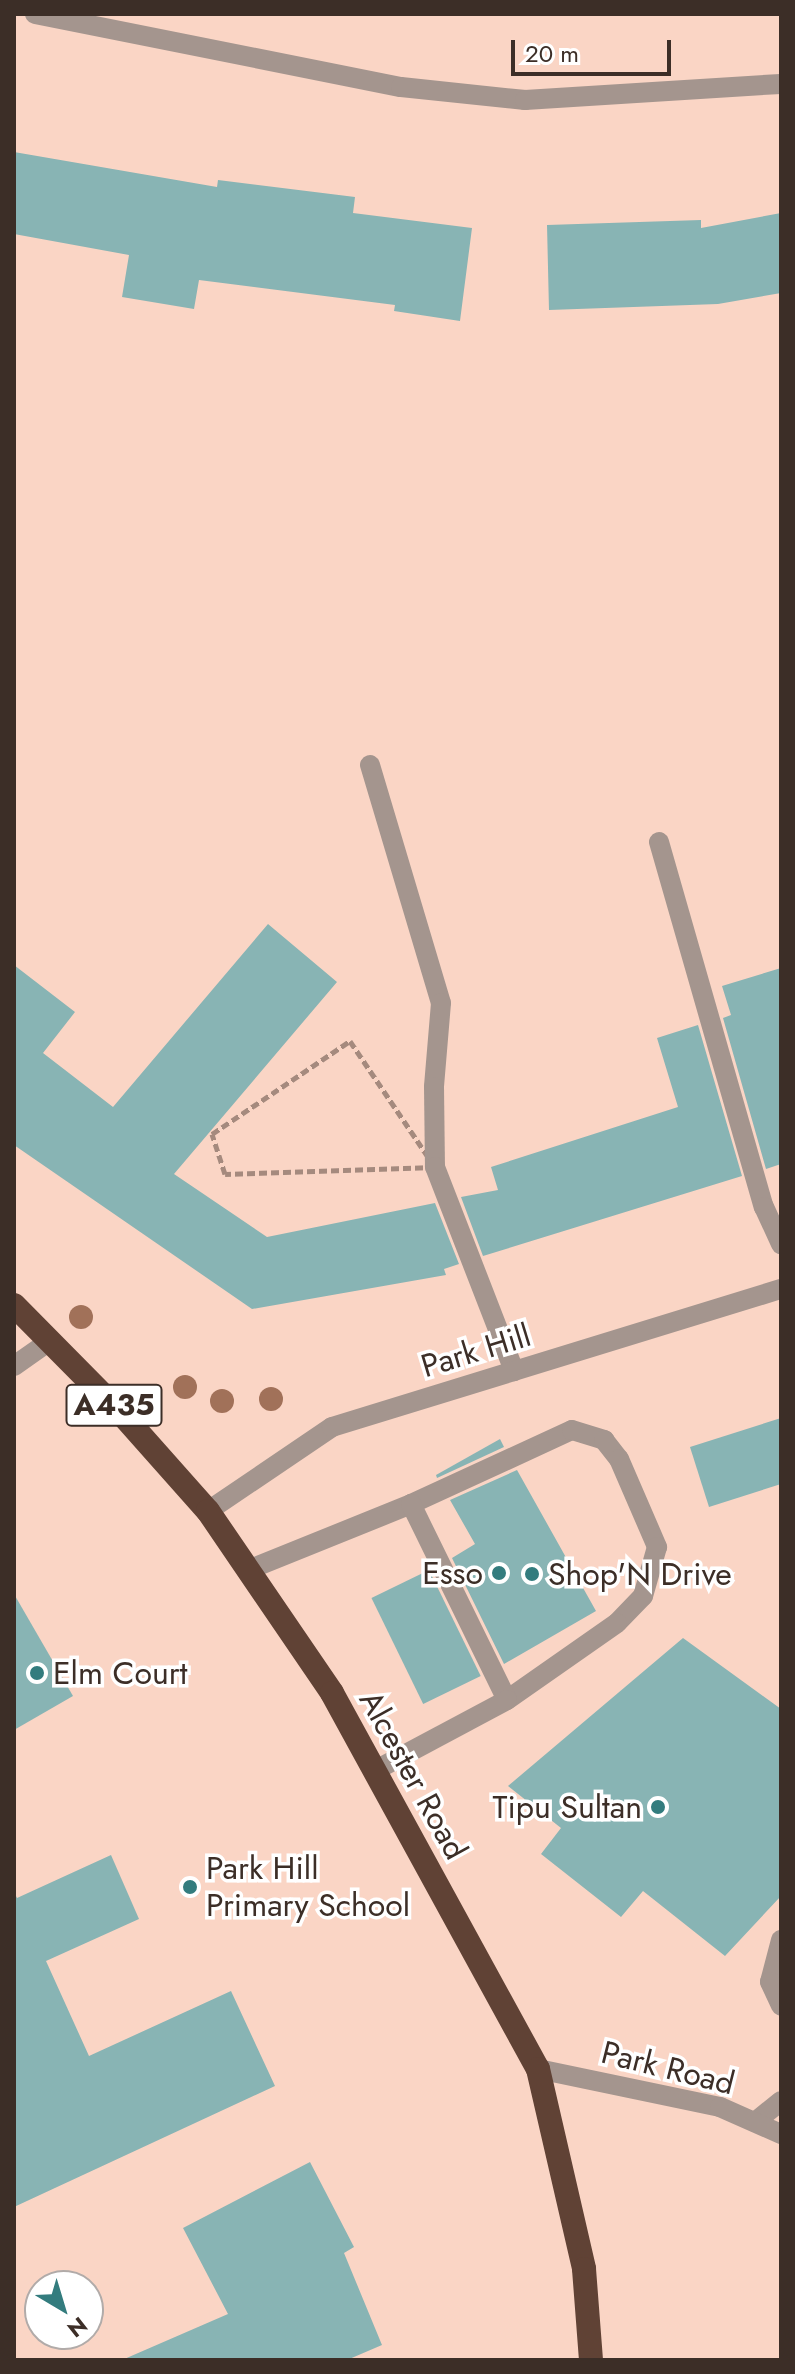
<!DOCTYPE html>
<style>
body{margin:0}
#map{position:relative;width:795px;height:2374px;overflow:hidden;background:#fad5c5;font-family:Jost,sans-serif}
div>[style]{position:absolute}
.building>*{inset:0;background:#88b4b4;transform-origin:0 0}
.path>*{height:5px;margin-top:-2.5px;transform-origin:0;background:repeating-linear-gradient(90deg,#a58a7e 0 8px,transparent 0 12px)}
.lane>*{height:20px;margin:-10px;padding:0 10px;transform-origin:10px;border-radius:10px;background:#a4958e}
.street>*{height:20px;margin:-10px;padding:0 10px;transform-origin:10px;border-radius:10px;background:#a4958e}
.highway>*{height:24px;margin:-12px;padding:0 12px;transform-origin:12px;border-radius:12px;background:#604235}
.trees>*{width:24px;height:24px;margin:-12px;border-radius:50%;background:#a17159}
.dots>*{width:22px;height:22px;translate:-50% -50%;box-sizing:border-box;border:4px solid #fff;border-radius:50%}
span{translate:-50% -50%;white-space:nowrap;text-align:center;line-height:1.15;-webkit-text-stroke:7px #fff;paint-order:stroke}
.shield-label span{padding:2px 6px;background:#fff;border:2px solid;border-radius:6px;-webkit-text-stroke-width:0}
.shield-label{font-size:30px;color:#3c2e27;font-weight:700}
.street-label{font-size:32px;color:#3c2e27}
.poi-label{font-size:32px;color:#3c2e27}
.right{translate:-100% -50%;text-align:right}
.left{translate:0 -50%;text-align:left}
.frame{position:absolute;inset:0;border:16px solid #3c2e27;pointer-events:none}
.north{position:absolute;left:24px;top:2270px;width:80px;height:80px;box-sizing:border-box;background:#fff;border:2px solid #b1aba9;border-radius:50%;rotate:142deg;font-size:22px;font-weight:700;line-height:32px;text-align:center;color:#3c2e27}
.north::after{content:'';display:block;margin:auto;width:28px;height:36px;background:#337c7e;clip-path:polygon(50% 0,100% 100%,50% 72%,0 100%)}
.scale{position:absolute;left:511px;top:40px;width:160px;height:36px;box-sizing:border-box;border:4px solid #3c2e27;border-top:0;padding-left:10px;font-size:24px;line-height:28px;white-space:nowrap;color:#3c2e27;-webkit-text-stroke:6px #fff;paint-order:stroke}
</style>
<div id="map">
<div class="building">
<div style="clip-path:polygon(14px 152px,217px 187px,218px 180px,355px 197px,353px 213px,472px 228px,460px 321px,394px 311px,395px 305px,199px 280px,194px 309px,122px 297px,129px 255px,14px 234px)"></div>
<div style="clip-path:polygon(781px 213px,781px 293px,718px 304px,549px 310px,547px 225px,701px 220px,701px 228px)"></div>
<div style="clip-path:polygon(268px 924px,337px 982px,174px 1174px,267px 1237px,435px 1203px,459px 1264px,444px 1269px,446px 1275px,252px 1309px,14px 1145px,14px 965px,75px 1012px,43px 1053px,113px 1107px)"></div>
<div style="clip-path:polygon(781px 968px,781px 1164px,766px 1169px,723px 1018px,731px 1015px,722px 986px)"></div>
<div style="clip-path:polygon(698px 1025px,742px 1176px,483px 1256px,461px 1197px,498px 1190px,491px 1167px,678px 1107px,657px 1038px)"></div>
<div style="clip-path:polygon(781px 1418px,781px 1484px,709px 1507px,690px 1447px)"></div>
<div style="clip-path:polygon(500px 1439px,504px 1447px,437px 1478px,436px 1475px)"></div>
<div style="clip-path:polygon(517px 1470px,596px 1611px,504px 1664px,452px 1558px,475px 1544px,450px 1500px)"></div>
<div style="left:429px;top:1570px;width:118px;height:64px;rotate:64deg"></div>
<div style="clip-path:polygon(14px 1594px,73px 1696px,14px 1730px)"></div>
<div style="clip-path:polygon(683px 1638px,781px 1709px,781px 1896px,725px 1956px,643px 1891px,621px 1917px,541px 1854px,561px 1828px,508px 1786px)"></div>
<div style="clip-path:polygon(111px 1855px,139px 1919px,46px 1961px,89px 2056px,231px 1991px,275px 2086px,14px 2207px,14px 1892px,17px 1898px)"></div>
<div style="clip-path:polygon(310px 2162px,354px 2247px,344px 2253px,382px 2345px,347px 2360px,122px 2360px,228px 2314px,183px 2228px)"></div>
</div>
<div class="path">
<div style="left:350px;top:1041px;width:152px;rotate:56deg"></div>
<div style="left:435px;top:1167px;width:210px;rotate:178.1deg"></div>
<div style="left:225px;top:1174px;width:42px;rotate:-108deg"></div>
<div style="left:212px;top:1134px;width:166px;rotate:-34deg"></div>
</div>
<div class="lane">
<div style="left:370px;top:765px;width:248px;rotate:73.4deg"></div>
<div style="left:441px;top:1003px;width:84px;rotate:94.8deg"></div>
<div style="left:434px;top:1087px;width:80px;rotate:89.3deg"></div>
<div style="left:435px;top:1167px;width:219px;rotate:68.8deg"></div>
<div style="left:659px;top:842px;width:380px;rotate:74deg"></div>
<div style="left:764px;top:1207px;width:41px;rotate:65.3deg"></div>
<div style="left:411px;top:1504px;width:177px;rotate:-24.7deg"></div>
<div style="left:572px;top:1430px;width:34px;rotate:17deg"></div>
<div style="left:604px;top:1440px;width:24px;rotate:52deg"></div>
<div style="left:619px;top:1459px;width:96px;rotate:66.6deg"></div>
<div style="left:657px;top:1547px;width:51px;rotate:105.9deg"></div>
<div style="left:643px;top:1596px;width:37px;rotate:134deg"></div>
<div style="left:617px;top:1623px;width:134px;rotate:145deg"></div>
<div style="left:248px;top:1570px;width:176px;rotate:-22deg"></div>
<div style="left:411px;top:1504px;width:218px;rotate:63.9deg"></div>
<div style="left:507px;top:1700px;width:151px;rotate:151.9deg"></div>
<div style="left:781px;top:1940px;width:43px;rotate:104.7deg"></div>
<div style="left:770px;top:1982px;width:26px;rotate:65deg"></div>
<div style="left:755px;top:2122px;width:33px;rotate:-39deg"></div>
</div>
<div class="street">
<div style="left:35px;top:14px;width:373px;rotate:11.3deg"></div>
<div style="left:401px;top:87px;width:125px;rotate:6deg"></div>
<div style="left:525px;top:100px;width:256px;rotate:-3.6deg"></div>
<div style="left:14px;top:1366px;width:45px;rotate:-35.1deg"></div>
<div style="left:208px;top:1511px;width:150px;rotate:-34.1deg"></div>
<div style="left:332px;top:1427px;width:470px;rotate:-17.1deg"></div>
<div style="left:538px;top:2069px;width:186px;rotate:11.8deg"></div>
<div style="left:720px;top:2107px;width:67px;rotate:23.9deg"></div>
</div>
<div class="highway">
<div style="left:14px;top:1305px;width:151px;rotate:45.3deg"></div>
<div style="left:120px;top:1412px;width:132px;rotate:48.4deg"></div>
<div style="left:208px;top:1511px;width:220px;rotate:55.7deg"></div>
<div style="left:332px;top:1693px;width:429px;rotate:61.3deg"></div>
<div style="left:538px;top:2069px;width:205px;rotate:77deg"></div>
<div style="left:584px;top:2269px;width:91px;rotate:85.6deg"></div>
</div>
<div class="trees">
<div style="left:81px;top:1317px"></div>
<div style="left:185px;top:1387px"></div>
<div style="left:271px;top:1399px"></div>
<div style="left:222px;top:1401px"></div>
</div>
<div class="dots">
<div style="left:499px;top:1573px;background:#337c7e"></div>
<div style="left:532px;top:1574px;background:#337c7e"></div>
<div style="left:37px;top:1673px;background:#337c7e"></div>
<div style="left:658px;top:1807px;background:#337c7e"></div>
<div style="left:190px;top:1887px;background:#337c7e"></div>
</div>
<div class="shield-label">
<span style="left:114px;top:1405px">A435</span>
</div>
<div class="street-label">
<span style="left:476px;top:1351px;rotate:-17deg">Park Hill</span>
<span style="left:413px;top:1775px;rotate:61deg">Alcester Road</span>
<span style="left:668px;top:2068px;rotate:14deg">Park Road</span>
</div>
<div class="poi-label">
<span class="right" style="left:483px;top:1573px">Esso</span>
<span class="left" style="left:548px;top:1574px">Shop'N Drive</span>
<span class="left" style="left:53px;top:1673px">Elm Court</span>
<span class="right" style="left:642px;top:1807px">Tipu Sultan</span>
<span class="left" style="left:206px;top:1887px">Park Hill<br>Primary School</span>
</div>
<div class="frame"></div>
<div class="north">N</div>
<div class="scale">20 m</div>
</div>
